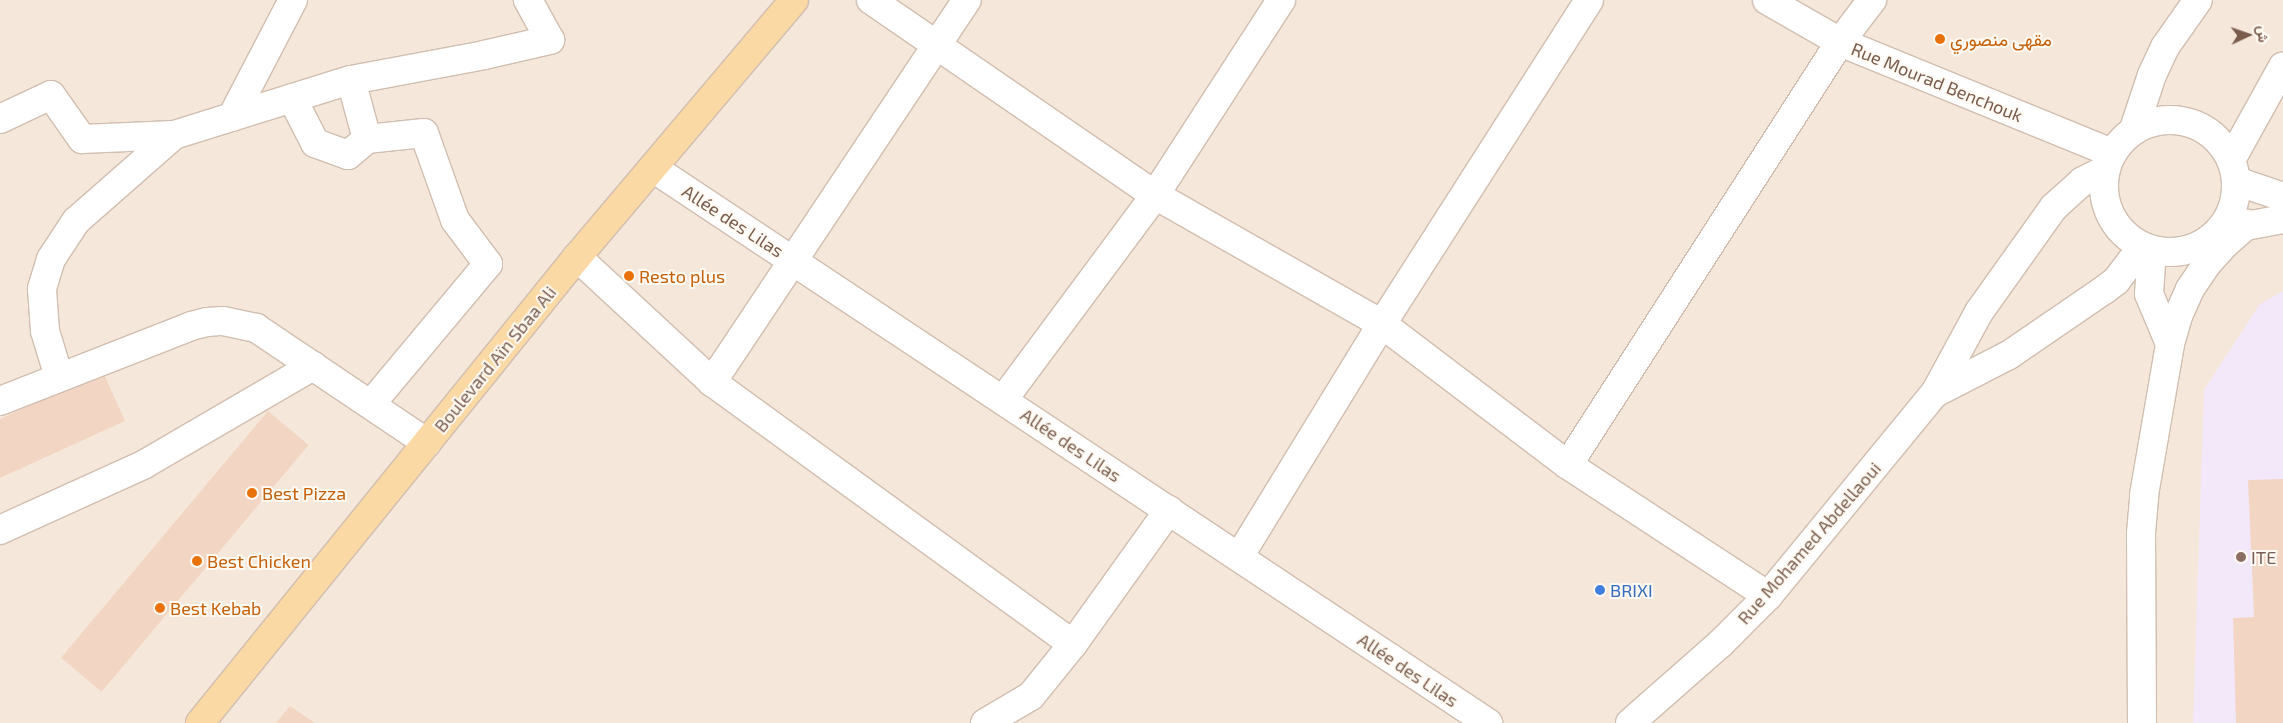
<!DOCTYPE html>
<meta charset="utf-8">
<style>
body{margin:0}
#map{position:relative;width:2283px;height:723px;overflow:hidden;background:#fdf6ec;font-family:"Exo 2",Vazirmatn,sans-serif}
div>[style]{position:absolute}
.residential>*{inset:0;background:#f5e8da;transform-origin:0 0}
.education>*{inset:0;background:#f3e8fa}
.building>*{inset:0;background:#f3d5c3;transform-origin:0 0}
.roads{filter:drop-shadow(1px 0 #d1beb0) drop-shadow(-1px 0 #d1beb0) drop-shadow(0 1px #d1beb0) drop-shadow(0 -1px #d1beb0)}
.minor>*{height:28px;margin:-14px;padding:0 14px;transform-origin:14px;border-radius:14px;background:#fff}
.minor>.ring{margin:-14px;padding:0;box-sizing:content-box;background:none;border:28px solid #fff;border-radius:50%}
.major>*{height:28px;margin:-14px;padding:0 14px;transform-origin:14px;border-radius:14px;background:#fbd9a5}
.dots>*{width:14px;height:14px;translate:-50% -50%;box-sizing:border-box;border:2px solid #fffaf3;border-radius:50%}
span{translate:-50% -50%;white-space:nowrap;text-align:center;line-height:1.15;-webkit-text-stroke:4px #fffaf3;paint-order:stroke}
.food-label{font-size:18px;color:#c56008}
.left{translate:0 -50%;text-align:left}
.street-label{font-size:18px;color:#7a5c4d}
.education-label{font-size:18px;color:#785e54}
.shop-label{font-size:18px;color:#366cbe}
.north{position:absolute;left:2223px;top:10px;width:50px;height:50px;-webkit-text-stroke:4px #fffaf3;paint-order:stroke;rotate:87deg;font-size:14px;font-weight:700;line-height:20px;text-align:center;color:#7a5c4d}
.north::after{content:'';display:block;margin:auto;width:18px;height:22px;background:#7a5c4d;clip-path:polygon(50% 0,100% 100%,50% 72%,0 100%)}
</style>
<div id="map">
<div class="residential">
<div style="left:0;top:0;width:2283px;height:723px"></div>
</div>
<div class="education">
<div style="clip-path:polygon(2283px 291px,2283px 723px,2193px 723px,2204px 390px,2260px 304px)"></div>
</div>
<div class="building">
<div style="clip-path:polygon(103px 372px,125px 421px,0 478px,0 419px)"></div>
<div style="left:268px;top:411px;width:53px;height:322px;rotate:40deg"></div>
<div style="clip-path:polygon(2283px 479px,2283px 723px,2236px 723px,2233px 618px,2254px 617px,2248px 480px)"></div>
<div style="clip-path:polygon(290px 706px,315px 723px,276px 723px)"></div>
</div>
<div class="roads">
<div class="minor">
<div style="left:871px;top:0;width:345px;rotate:34.5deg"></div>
<div style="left:1155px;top:195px;width:261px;rotate:29.6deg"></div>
<div style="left:1382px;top:324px;width:233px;rotate:37.2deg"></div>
<div style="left:1568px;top:465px;width:239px;rotate:33.2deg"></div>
<div style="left:1767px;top:0;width:84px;rotate:29.9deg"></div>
<div style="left:1840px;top:42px;width:294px;rotate:22.2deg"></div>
<div style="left:351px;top:80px;width:135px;rotate:-10.6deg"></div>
<div style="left:484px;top:55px;width:68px;rotate:-12.8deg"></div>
<div style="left:550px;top:40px;width:46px;rotate:-118.8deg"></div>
<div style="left:292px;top:98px;width:51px;rotate:62.9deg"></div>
<div style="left:315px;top:143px;width:35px;rotate:20deg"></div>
<div style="left:348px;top:155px;width:25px;rotate:-40deg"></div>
<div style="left:232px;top:117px;width:132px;rotate:-62.5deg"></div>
<div style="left:0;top:119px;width:56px;rotate:-25.2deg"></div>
<div style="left:51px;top:95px;width:54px;rotate:54.8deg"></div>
<div style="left:82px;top:139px;width:92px;rotate:-2.5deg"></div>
<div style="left:174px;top:135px;width:130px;rotate:138.7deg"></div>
<div style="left:76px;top:221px;width:45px;rotate:123.3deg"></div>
<div style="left:51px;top:259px;width:31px;rotate:107deg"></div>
<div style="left:42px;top:289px;width:42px;rotate:85.9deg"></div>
<div style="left:45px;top:331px;width:48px;rotate:73.1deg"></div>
<div class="ring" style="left:2104px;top:120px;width:104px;height:104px"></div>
<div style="left:2134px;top:129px;width:57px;rotate:-71.6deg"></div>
<div style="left:2152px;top:75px;width:31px;rotate:-65deg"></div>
<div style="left:2165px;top:47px;width:57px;rotate:-54.9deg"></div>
<div style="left:174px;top:135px;width:185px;rotate:-17.3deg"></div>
<div style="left:351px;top:80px;width:61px;rotate:74.8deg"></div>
<div style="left:367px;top:139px;width:57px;rotate:-6deg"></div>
<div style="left:424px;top:133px;width:92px;rotate:70.4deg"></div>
<div style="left:455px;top:220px;width:55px;rotate:53.1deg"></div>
<div style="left:488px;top:264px;width:182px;rotate:129.9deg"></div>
<div style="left:2231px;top:160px;width:107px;rotate:-61deg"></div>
<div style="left:653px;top:168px;width:1003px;rotate:33.61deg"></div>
<div style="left:2236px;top:181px;width:50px;rotate:18.8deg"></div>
<div style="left:2230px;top:229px;width:54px;rotate:-10.7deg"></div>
<div style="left:2152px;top:250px;width:44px;rotate:93.9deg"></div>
<div style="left:2149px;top:294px;width:54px;rotate:67.2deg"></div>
<div style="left:577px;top:257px;width:184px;rotate:42.8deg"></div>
<div style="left:712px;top:382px;width:446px;rotate:36deg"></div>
<div style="left:712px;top:382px;width:459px;rotate:-56.3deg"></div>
<div style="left:1935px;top:393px;width:83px;rotate:-27.2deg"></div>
<div style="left:2009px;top:355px;width:115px;rotate:-34.4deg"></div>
<div style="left:2104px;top:290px;width:15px;rotate:-37deg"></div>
<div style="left:2116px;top:281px;width:43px;rotate:-52.6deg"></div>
<div style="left:1003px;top:400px;width:255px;rotate:-53.4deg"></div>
<div style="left:1155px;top:195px;width:232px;rotate:-57.1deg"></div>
<div style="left:0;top:401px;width:205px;rotate:-21.4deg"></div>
<div style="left:191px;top:326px;width:16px;rotate:-14deg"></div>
<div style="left:207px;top:322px;width:16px;rotate:-4deg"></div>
<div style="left:223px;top:321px;width:34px;rotate:12deg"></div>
<div style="left:256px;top:328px;width:206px;rotate:33.9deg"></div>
<div style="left:1568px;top:465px;width:503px;rotate:-57.26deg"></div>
<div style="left:1840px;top:42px;width:53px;rotate:-52.7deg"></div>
<div style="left:0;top:530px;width:157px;rotate:-24.4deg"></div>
<div style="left:143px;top:465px;width:197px;rotate:-30.2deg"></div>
<div style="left:1239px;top:557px;width:273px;rotate:-58.5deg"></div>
<div style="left:1382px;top:324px;width:384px;rotate:-57.4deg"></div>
<div style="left:985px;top:723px;width:53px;rotate:-30.4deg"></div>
<div style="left:1031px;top:696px;width:67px;rotate:-51.1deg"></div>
<div style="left:1073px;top:644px;width:165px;rotate:-54.4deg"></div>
<div style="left:1630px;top:723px;width:120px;rotate:-41.3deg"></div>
<div style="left:1720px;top:644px;width:68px;rotate:-45deg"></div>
<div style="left:1768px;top:596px;width:263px;rotate:-50.6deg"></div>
<div style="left:1935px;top:393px;width:92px;rotate:-61.5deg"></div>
<div style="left:1979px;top:312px;width:129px;rotate:-54.5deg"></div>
<div style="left:2054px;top:207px;width:39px;rotate:-42deg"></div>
<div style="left:2083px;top:181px;width:25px;rotate:-27deg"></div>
<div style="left:2142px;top:723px;width:190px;rotate:-90.3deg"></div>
<div style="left:2141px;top:533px;width:38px;rotate:-85deg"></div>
<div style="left:2144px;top:495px;width:153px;rotate:-80.2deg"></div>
<div style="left:2170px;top:344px;width:29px;rotate:-74deg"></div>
<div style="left:2178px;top:316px;width:30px;rotate:-66deg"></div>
<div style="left:2190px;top:289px;width:29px;rotate:-56deg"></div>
<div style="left:2206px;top:265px;width:30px;rotate:-48deg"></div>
<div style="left:2226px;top:243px;width:29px;rotate:-41deg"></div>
</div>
<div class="major">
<div style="left:200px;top:723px;width:599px;rotate:-51.03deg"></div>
<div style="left:577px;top:257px;width:336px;rotate:-49.8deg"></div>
</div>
</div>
<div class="dots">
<div style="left:1940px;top:39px;background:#e8710a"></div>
<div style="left:629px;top:276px;background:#e8710a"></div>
<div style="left:252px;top:493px;background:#e8710a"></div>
<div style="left:2241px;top:557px;background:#8d6e63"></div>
<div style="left:197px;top:561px;background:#e8710a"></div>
<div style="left:1600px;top:590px;background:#3f7fe0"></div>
<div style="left:160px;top:608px;background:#e8710a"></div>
</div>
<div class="food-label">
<span class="left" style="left:1950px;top:39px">مقهى منصوري</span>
<span class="left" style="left:639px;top:276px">Resto plus</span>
<span class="left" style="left:262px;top:493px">Best Pizza</span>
<span class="left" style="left:207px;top:561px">Best Chicken</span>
<span class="left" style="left:170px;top:608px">Best Kebab</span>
</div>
<div class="street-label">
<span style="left:1937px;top:82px;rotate:22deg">Rue Mourad Benchouk</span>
<span style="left:733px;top:221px;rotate:33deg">Allée des Lilas</span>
<span style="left:495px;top:359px;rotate:-51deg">Boulevard Aïn Sbaa Ali</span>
<span style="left:1071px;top:445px;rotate:34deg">Allée des Lilas</span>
<span style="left:1809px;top:543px;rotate:-49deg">Rue Mohamed Abdellaoui</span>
<span style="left:1408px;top:670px;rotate:34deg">Allée des Lilas</span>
</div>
<div class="education-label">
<span class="left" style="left:2251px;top:557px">ITE</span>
</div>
<div class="shop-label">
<span class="left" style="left:1610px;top:590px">BRIXI</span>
</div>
<div class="north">ش</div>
</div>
